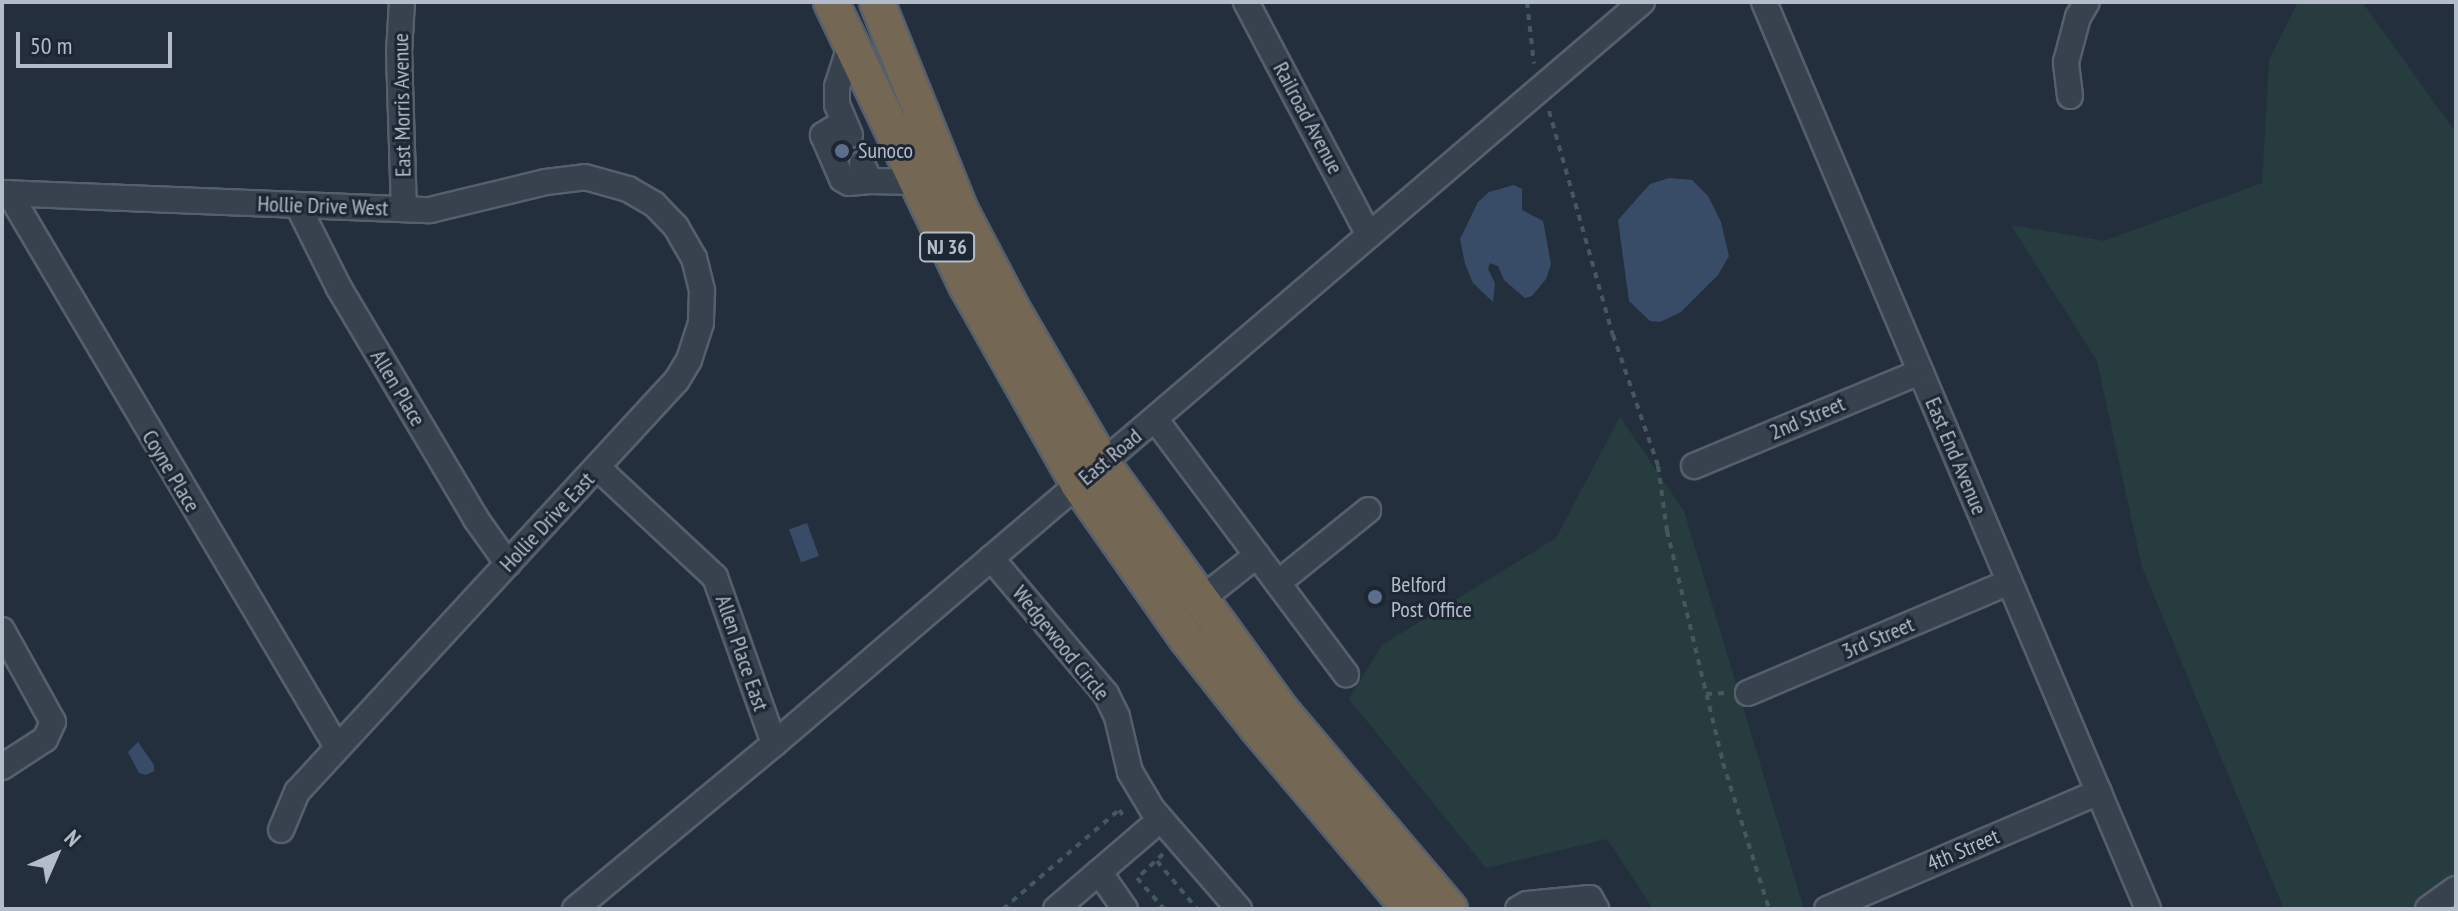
<!DOCTYPE html>
<style>
body{margin:0}
#map{position:relative;width:2458px;height:911px;overflow:hidden;background:#242f3e;font-family:"PT Sans Narrow",sans-serif}
div>[style]{position:absolute}
.green>*{inset:0;background:#263c3f}
.water>*{inset:0;background:#394c67;transform-origin:0 0}
.path>*{height:4px;margin-top:-2px;transform-origin:0;background:repeating-linear-gradient(90deg,#44595c 0 6px,transparent 0 12px)}
.roads{filter:drop-shadow(2px 0 #565f6c) drop-shadow(-2px 0 #565f6c) drop-shadow(0 2px #565f6c) drop-shadow(0 -2px #565f6c)}
.minor>*{height:24px;margin:-12px;padding:0 12px;transform-origin:12px;border-radius:12px;background:#38414e}
.highway>*{height:34px;margin:-17px;padding:0 17px;transform-origin:17px;border-radius:17px;background:#746855}
.dots>*{width:22px;height:22px;translate:-50% -50%;box-sizing:border-box;border:4px solid #1d2633;border-radius:50%}
span{translate:-50% -50%;white-space:nowrap;text-align:center;line-height:1.15;-webkit-text-stroke:6px #1d2633;paint-order:stroke}
.shield-label span{padding:2px 6px;background:#1d2633;border:2px solid;border-radius:6px;-webkit-text-stroke-width:0}
.shield-label{font-size:20px;color:#b4bcc9;font-weight:700}
.street-label{font-size:22px;color:#b4bcc9}
.poi-label{font-size:22px;color:#b4bcc9}
.left{translate:0 -50%;text-align:left}
.frame{position:absolute;inset:0;border:4px solid #b4bcc9;pointer-events:none}
.north{position:absolute;left:16px;top:815px;width:80px;height:80px;-webkit-text-stroke:6px #1d2633;paint-order:stroke;rotate:45deg;font-size:22px;font-weight:700;line-height:32px;text-align:center;color:#b4bcc9}
.north::after{content:'';display:block;margin:auto;width:28px;height:36px;background:#b4bcc9;clip-path:polygon(50% 0,100% 100%,50% 72%,0 100%)}
.scale{position:absolute;left:16px;top:32px;width:156px;height:36px;box-sizing:border-box;border:4px solid #b4bcc9;border-top:0;padding-left:10px;font-size:24px;line-height:28px;white-space:nowrap;color:#b4bcc9;-webkit-text-stroke:6px #1d2633;paint-order:stroke}
</style>
<div id="map">
<div class="green">
<div style="clip-path:polygon(2298px 2px,2362px 2px,2456px 133px,2456px 909px,2284px 909px,2142px 567px,2097px 361px,2011px 225px,2104px 241px,2262px 183px,2269px 60px)"></div>
<div style="clip-path:polygon(1620px 417px,1684px 511px,1804px 909px,1653px 909px,1607px 839px,1486px 868px,1349px 699px,1382px 645px,1556px 538px)"></div>
</div>
<div class="water">
<div style="clip-path:polygon(1669px 178px,1692px 180px,1708px 196px,1721px 222px,1729px 256px,1718px 275px,1681px 312px,1660px 322px,1650px 321px,1629px 301px,1618px 220px,1650px 184px)"></div>
<div style="clip-path:polygon(1514px 185px,1522px 189px,1522px 210px,1543px 221px,1551px 264px,1546px 279px,1532px 296px,1525px 298px,1504px 280px,1498px 266px,1490px 263px,1488px 269px,1495px 283px,1493px 302px,1473px 283px,1465px 264px,1460px 239px,1478px 202px,1489px 192px)"></div>
<div style="left:807px;top:523px;width:35px;height:19px;rotate:70deg"></div>
<div style="clip-path:polygon(138px 742px,154px 765px,154px 771px,146px 775px,139px 773px,128px 752px)"></div>
</div>
<div class="path">
<div style="left:1527px;top:2px;width:62px;rotate:83.6deg"></div>
<div style="left:1549px;top:111px;width:233px;rotate:74.1deg"></div>
<div style="left:1613px;top:335px;width:139px;rotate:71deg"></div>
<div style="left:1658px;top:466px;width:66px;rotate:82.1deg"></div>
<div style="left:1667px;top:531px;width:239px;rotate:76.4deg"></div>
<div style="left:1723px;top:763px;width:153px;rotate:72.5deg"></div>
<div style="left:1706px;top:694px;width:19px;rotate:-3deg"></div>
<div style="left:1163px;top:854px;width:35px;rotate:137deg"></div>
<div style="left:1137px;top:878px;width:41px;rotate:48.9deg"></div>
<div style="left:1157px;top:861px;width:62px;rotate:50.2deg"></div>
<div style="left:1003px;top:909px;width:153px;rotate:-40.5deg"></div>
<div style="left:1119px;top:810px;width:11px;rotate:52deg"></div>
</div>
<div class="roads">
<div class="minor">
<div style="left:402px;top:2px;width:50px;rotate:93.4deg"></div>
<div style="left:399px;top:52px;width:156px;rotate:88.2deg"></div>
<div style="left:1246px;top:2px;width:263px;rotate:62.2deg"></div>
<div style="left:1764px;top:2px;width:985px;rotate:67.05deg"></div>
<div style="left:2070px;top:96px;width:34px;rotate:-97deg"></div>
<div style="left:2066px;top:62px;width:47px;rotate:-75.1deg"></div>
<div style="left:2078px;top:17px;width:17px;rotate:-59deg"></div>
<div style="left:844px;top:122px;width:25px;rotate:148deg"></div>
<div style="left:823px;top:135px;width:48px;rotate:66.6deg"></div>
<div style="left:842px;top:179px;width:8px;rotate:30deg"></div>
<div style="left:849px;top:183px;width:21px;rotate:-5deg"></div>
<div style="left:850px;top:135px;width:33px;rotate:-113deg"></div>
<div style="left:837px;top:105px;width:18px;rotate:-90deg"></div>
<div style="left:837px;top:87px;width:43px;rotate:-72.4deg"></div>
<div style="left:862px;top:164px;width:19px;rotate:65deg"></div>
<div style="left:870px;top:181px;width:45px;rotate:1.3deg"></div>
<div style="left:2px;top:193px;width:428px;rotate:2.3deg"></div>
<div style="left:430px;top:210px;width:119px;rotate:-13.6deg"></div>
<div style="left:546px;top:182px;width:39px;rotate:-7deg"></div>
<div style="left:585px;top:177px;width:45px;rotate:15.6deg"></div>
<div style="left:628px;top:189px;width:30px;rotate:30deg"></div>
<div style="left:654px;top:204px;width:32px;rotate:46deg"></div>
<div style="left:676px;top:227px;width:36px;rotate:60deg"></div>
<div style="left:694px;top:258px;width:34px;rotate:76deg"></div>
<div style="left:702px;top:291px;width:32px;rotate:92deg"></div>
<div style="left:701px;top:323px;width:39px;rotate:108deg"></div>
<div style="left:689px;top:360px;width:23px;rotate:121deg"></div>
<div style="left:677px;top:380px;width:560px;rotate:132.69deg"></div>
<div style="left:297px;top:792px;width:41px;rotate:112.8deg"></div>
<div style="left:9px;top:193px;width:644px;rotate:59.37deg"></div>
<div style="left:298px;top:206px;width:92px;rotate:63.4deg"></div>
<div style="left:339px;top:288px;width:269px;rotate:59.3deg"></div>
<div style="left:476px;top:519px;width:55px;rotate:54.6deg"></div>
<div style="left:1155px;top:419px;width:319px;rotate:53.2deg"></div>
<div style="left:1694px;top:466px;width:245px;rotate:-22.6deg"></div>
<div style="left:598px;top:468px;width:160px;rotate:43deg"></div>
<div style="left:715px;top:577px;width:177px;rotate:70.5deg"></div>
<div style="left:991px;top:558px;width:178px;rotate:49.8deg"></div>
<div style="left:1106px;top:694px;width:25px;rotate:64deg"></div>
<div style="left:1117px;top:717px;width:57px;rotate:76.7deg"></div>
<div style="left:1130px;top:772px;width:43px;rotate:59.3deg"></div>
<div style="left:1152px;top:809px;width:133px;rotate:49deg"></div>
<div style="left:1278px;top:583px;width:116px;rotate:-39deg"></div>
<div style="left:1199px;top:601px;width:74px;rotate:-38.4deg"></div>
<div style="left:2px;top:630px;width:105px;rotate:61deg"></div>
<div style="left:53px;top:722px;width:19px;rotate:115deg"></div>
<div style="left:45px;top:739px;width:51px;rotate:146.9deg"></div>
<div style="left:1748px;top:693px;width:284px;rotate:-23deg"></div>
<div style="left:1099px;top:872px;width:45px;rotate:54.9deg"></div>
<div style="left:575px;top:909px;width:259px;rotate:-39.7deg"></div>
<div style="left:774px;top:744px;width:1142px;rotate:-40.53deg"></div>
<div style="left:1056px;top:909px;width:138px;rotate:-40.6deg"></div>
<div style="left:1518px;top:909px;width:10px;rotate:-29deg"></div>
<div style="left:1527px;top:904px;width:63px;rotate:-5.4deg"></div>
<div style="left:1590px;top:898px;width:13px;rotate:61deg"></div>
<div style="left:1827px;top:909px;width:296px;rotate:-23.3deg"></div>
<div style="left:2428px;top:909px;width:34px;rotate:-36deg"></div>
</div>
<div class="highway">
<div style="left:831px;top:2px;width:314px;rotate:64.5deg"></div>
<div style="left:966px;top:285px;width:228px;rotate:60.6deg"></div>
<div style="left:1078px;top:484px;width:189px;rotate:54.9deg"></div>
<div style="left:1187px;top:639px;width:115px;rotate:51.7deg"></div>
<div style="left:1258px;top:729px;width:236px;rotate:49.8deg"></div>
<div style="left:877px;top:2px;width:225px;rotate:68.1deg"></div>
<div style="left:961px;top:211px;width:112px;rotate:62.3deg"></div>
<div style="left:1013px;top:310px;width:178px;rotate:59.7deg"></div>
<div style="left:1103px;top:464px;width:304px;rotate:54.1deg"></div>
<div style="left:1281px;top:710px;width:261px;rotate:49.7deg"></div>
</div>
</div>
<div class="dots">
<div style="left:842px;top:151px;background:#5c6f8a"></div>
<div style="left:1375px;top:597px;background:#5c6f8a"></div>
</div>
<div class="shield-label">
<span style="left:947px;top:247px">NJ 36</span>
</div>
<div class="street-label">
<span style="left:402px;top:105px;rotate:-91deg">East Morris Avenue</span>
<span style="left:1308px;top:118px;rotate:62deg">Railroad Avenue</span>
<span style="left:323px;top:206px;rotate:2deg">Hollie Drive West</span>
<span style="left:398px;top:388px;rotate:59deg">Allen Place</span>
<span style="left:1807px;top:418px;rotate:-23deg">2nd Street</span>
<span style="left:1956px;top:456px;rotate:67deg">East End Avenue</span>
<span style="left:1110px;top:457px;rotate:-40deg">East Road</span>
<span style="left:171px;top:471px;rotate:59deg">Coyne Place</span>
<span style="left:547px;top:522px;rotate:-47deg">Hollie Drive East</span>
<span style="left:1878px;top:638px;rotate:-23deg">3rd Street</span>
<span style="left:1061px;top:643px;rotate:51deg">Wedgewood Circle</span>
<span style="left:742px;top:653px;rotate:71deg">Allen Place East</span>
<span style="left:1963px;top:850px;rotate:-23deg">4th Street</span>
</div>
<div class="poi-label">
<span class="left" style="left:858px;top:151px">Sunoco</span>
<span class="left" style="left:1391px;top:597px">Belford<br>Post Office</span>
</div>
<div class="frame"></div>
<div class="north">N</div>
<div class="scale">50 m</div>
</div>
